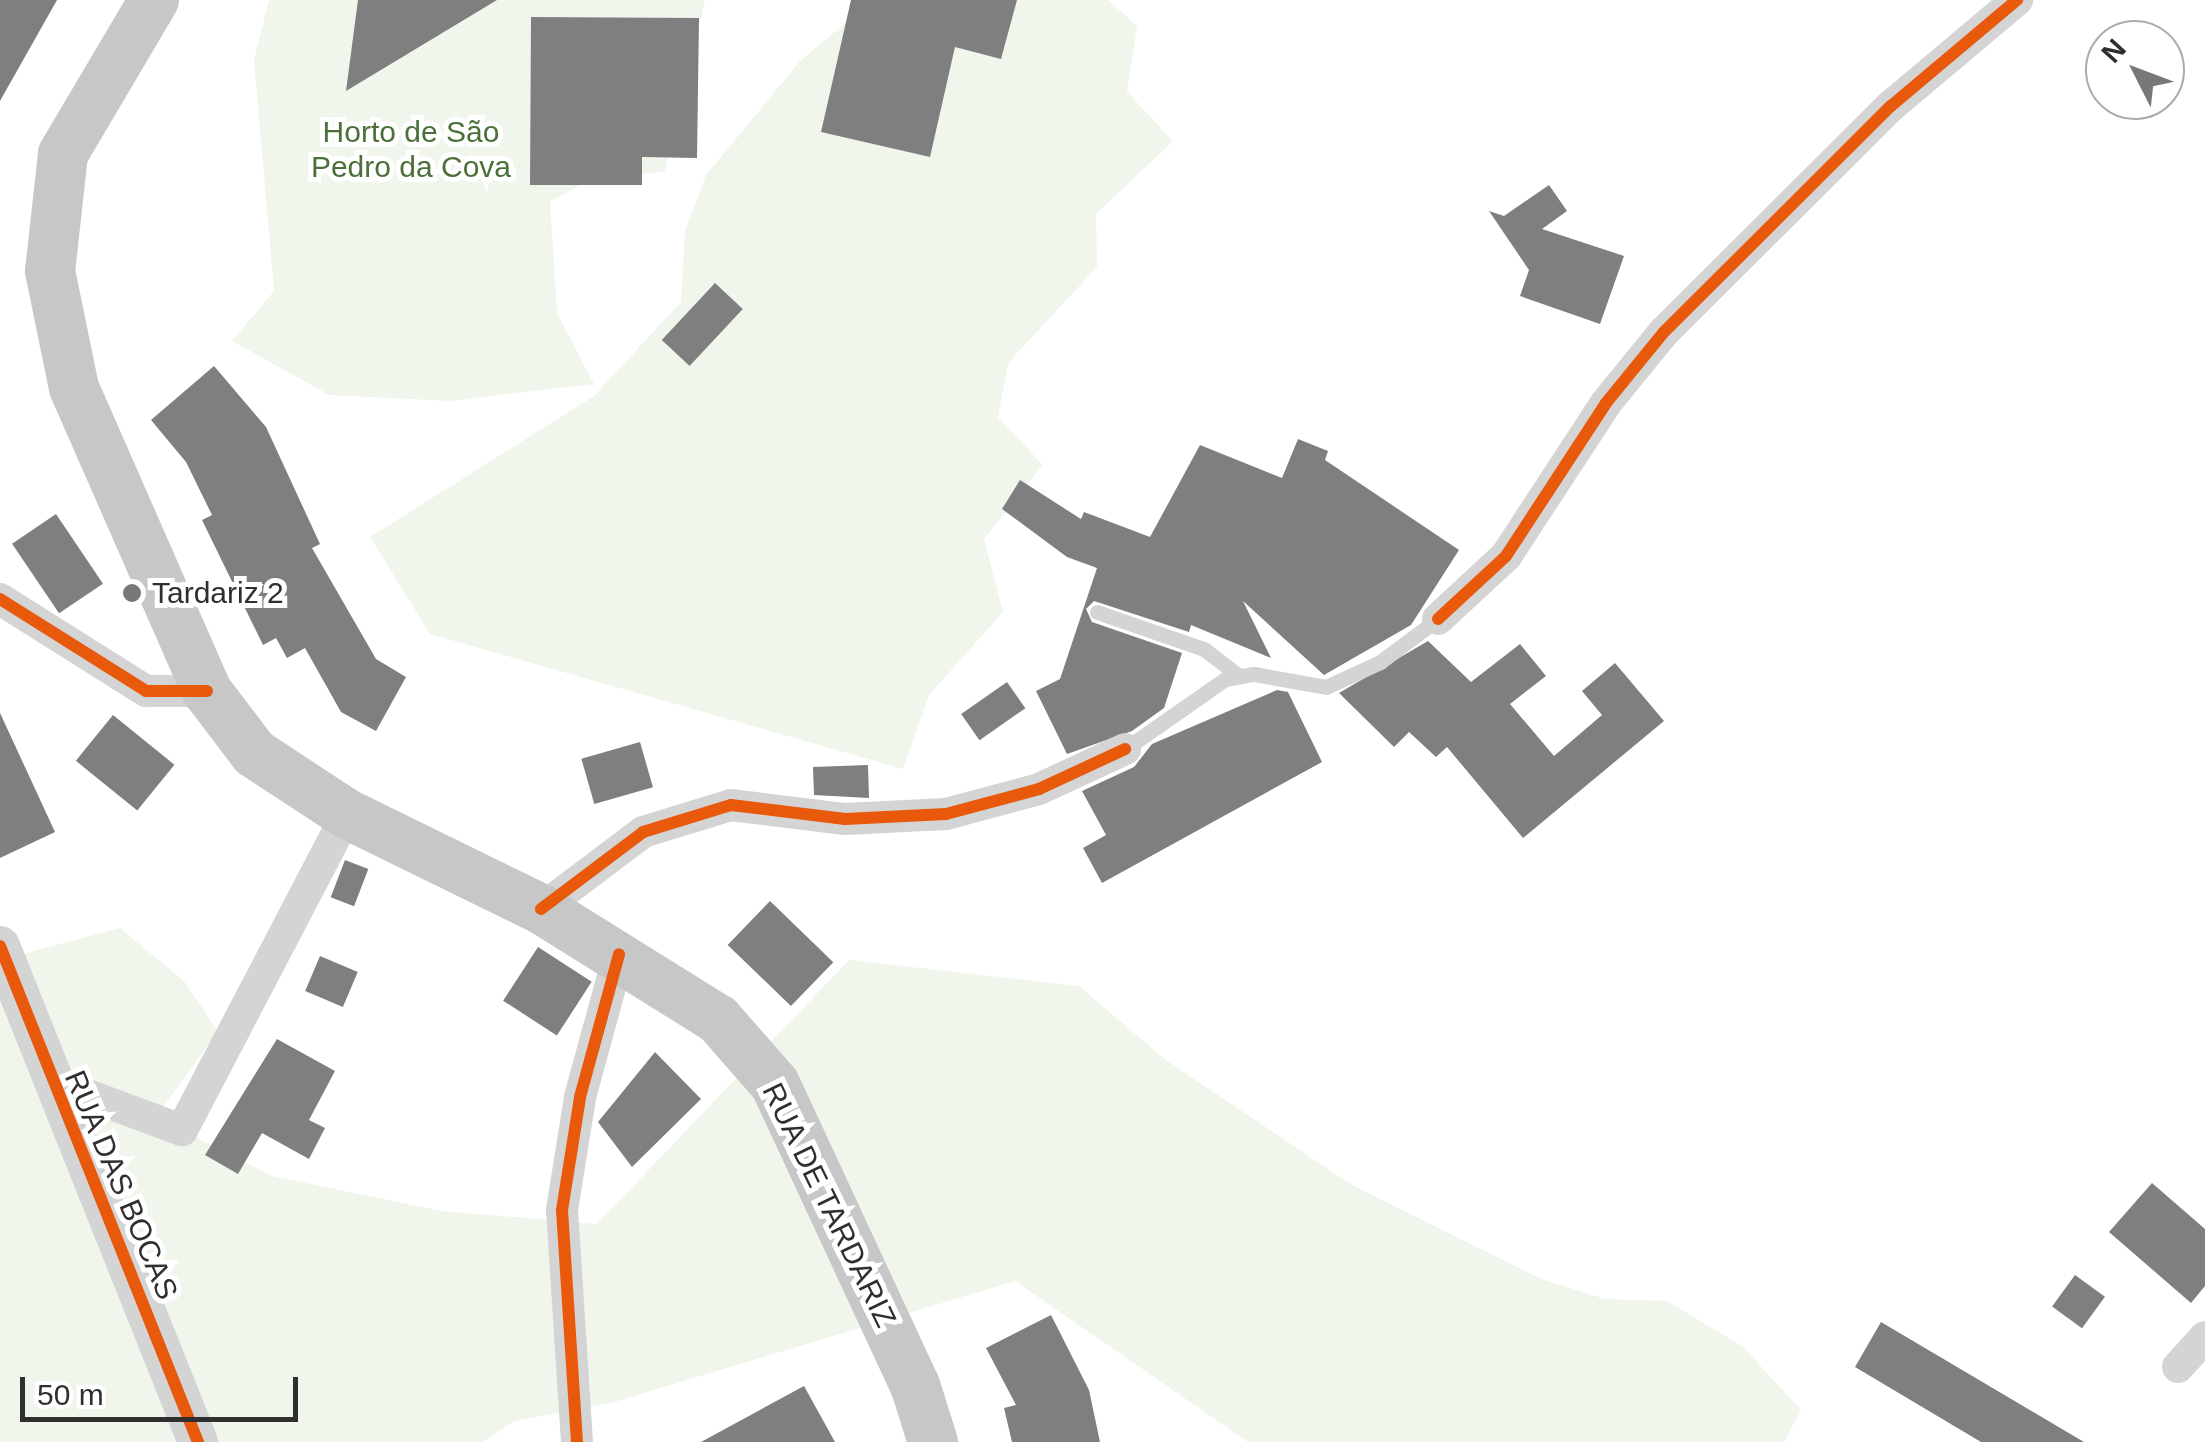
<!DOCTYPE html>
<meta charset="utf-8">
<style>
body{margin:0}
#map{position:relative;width:2205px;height:1442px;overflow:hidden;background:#fff;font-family:Arial,sans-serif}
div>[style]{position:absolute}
.green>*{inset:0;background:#f0f6eb}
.building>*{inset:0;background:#7f7f7f;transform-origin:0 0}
.service>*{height:15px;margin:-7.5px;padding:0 7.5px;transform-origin:7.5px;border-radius:7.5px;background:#d4d4d4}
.minor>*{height:32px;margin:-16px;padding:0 16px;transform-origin:16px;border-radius:16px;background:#d4d4d4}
.tertiary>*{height:40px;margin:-20px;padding:0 20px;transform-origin:20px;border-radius:20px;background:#d4d4d4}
.primary>*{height:50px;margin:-25px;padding:0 25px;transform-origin:25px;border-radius:25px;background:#c7c7c7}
.cycleway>*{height:12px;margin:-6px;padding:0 6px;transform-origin:6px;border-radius:6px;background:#e8590c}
.dots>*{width:28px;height:28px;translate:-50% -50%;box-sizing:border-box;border:5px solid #fff;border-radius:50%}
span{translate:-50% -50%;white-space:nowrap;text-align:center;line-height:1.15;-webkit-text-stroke:10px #fff;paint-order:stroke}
.park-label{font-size:30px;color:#4b6f38}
.poi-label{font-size:30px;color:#2f2f2f}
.left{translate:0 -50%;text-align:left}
.street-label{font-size:30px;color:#2f2f2f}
.north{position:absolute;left:2085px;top:20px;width:100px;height:100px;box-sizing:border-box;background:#fff;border:2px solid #acacac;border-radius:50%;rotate:312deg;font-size:28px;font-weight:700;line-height:40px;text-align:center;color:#2f2f2f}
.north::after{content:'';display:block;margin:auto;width:35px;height:45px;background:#787878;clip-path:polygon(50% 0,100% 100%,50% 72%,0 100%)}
.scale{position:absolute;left:20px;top:1377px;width:278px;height:45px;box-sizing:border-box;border:5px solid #2f2f2f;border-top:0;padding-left:12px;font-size:30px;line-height:35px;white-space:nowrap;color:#2f2f2f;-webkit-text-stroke:8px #fff;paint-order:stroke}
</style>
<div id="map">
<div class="green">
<div style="clip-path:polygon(269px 0,705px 0,665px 171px,585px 182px,550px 202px,557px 313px,594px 384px,449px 401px,329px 395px,232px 341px,274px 291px,254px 60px)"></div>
<div style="clip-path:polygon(873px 0,1108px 0,1137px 26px,1127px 92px,1173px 141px,1096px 214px,1097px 267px,1008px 363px,998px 417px,1043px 465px,984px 539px,1003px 612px,929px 695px,903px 769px,430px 634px,370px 537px,594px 396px,681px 302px,685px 231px,706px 175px,800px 61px)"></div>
<div style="clip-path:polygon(120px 928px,184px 981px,218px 1031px,156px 1117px,272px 1176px,441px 1211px,597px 1224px,849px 960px,1079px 986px,1166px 1060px,1352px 1185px,1541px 1279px,1605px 1299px,1667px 1301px,1742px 1346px,1801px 1410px,1784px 1442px,1248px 1442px,1015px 1281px,611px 1403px,514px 1421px,483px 1442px,0 1442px,0 960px)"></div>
</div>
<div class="building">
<div style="clip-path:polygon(0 0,57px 0,0 101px)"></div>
<div style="clip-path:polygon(358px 0,497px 0,346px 91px)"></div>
<div style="clip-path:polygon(851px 0,1017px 0,1001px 59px,955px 47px,930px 157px,821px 132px)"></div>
<div style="clip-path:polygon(531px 17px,699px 18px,697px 158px,642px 157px,642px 185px,530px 185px)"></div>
<div style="clip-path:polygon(1549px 185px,1567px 211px,1542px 229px,1624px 256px,1600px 324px,1520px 296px,1529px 270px,1489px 211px,1504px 216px)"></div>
<div style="left:715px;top:283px;width:38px;height:78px;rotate:43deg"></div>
<div style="clip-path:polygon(214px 366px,266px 427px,320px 544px,312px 548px,376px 659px,406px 677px,376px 731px,341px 712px,305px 648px,287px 658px,276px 638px,263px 645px,202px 520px,212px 515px,186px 462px,151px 420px)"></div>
<div style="clip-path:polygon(1298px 439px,1328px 451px,1325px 460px,1459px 550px,1411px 625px,1324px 675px,1243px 601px,1271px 658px,1191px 625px,1189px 632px,1094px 601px,1086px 609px,1092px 622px,1182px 653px,1164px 708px,1132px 731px,1067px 754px,1036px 691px,1060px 679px,1097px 568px,1067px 557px,1002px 509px,1020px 480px,1081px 519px,1084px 512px,1150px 537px,1200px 445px,1282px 478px)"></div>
<div style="left:56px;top:514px;width:84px;height:53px;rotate:56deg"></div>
<div style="clip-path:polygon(1428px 641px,1471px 682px,1520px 644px,1546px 676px,1510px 704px,1554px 756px,1602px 715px,1582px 691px,1615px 663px,1664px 721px,1523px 838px,1447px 747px,1436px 757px,1409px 732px,1394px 747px,1339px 693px)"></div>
<div style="left:1007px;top:682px;width:32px;height:56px;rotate:55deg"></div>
<div style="clip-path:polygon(1277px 690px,1288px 692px,1322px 762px,1102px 883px,1083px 848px,1106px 835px,1082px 791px,1134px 767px,1152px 744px)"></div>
<div style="clip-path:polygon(0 713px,55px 832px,0 858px)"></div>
<div style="left:113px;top:715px;width:79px;height:59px;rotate:39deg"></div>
<div style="left:640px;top:742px;width:47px;height:61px;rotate:74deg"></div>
<div style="clip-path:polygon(868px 765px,869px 798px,814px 795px,813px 767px)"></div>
<div style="left:345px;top:860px;width:25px;height:40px;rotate:21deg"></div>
<div style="left:770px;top:901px;width:88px;height:61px;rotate:44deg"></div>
<div style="left:538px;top:947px;width:64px;height:64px;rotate:33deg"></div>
<div style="left:320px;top:956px;width:41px;height:38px;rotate:23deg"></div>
<div style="clip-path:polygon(277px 1039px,335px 1071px,309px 1120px,325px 1128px,309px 1159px,262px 1133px,238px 1174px,205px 1155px)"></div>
<div style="clip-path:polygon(655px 1052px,701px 1099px,632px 1167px,598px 1122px)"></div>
<div style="clip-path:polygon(2152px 1183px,2205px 1229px,2205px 1286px,2191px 1303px,2109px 1232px)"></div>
<div style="left:2075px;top:1275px;width:37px;height:39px;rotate:36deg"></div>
<div style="clip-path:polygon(1051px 1315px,1089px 1390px,1100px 1442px,1012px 1442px,1004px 1408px,1016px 1405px,986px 1348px)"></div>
<div style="clip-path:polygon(1881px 1322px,2084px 1442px,1981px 1442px,1855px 1367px)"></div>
<div style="clip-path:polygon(804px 1386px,835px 1442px,701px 1442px)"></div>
</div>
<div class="service">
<div style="left:1097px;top:612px;width:113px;rotate:19.1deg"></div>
<div style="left:1204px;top:649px;width:44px;rotate:37.6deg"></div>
<div style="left:1125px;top:749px;width:122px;rotate:-35deg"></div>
<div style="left:1225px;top:679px;width:29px;rotate:-10deg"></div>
<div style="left:1254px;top:674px;width:73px;rotate:10.2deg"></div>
<div style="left:1326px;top:687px;width:60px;rotate:-24.8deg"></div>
<div style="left:1380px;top:662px;width:72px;rotate:-36.6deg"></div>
</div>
<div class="minor">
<div style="left:0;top:599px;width:173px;rotate:32.2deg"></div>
<div style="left:146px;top:691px;width:61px"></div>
<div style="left:1438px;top:619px;width:93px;rotate:-42.8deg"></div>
<div style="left:1506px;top:556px;width:183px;rotate:-56.8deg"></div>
<div style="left:1606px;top:403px;width:92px;rotate:-50.8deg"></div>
<div style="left:1664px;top:332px;width:320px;rotate:-44.9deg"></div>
<div style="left:1891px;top:106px;width:165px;rotate:-40.1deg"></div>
<div style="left:541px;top:909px;width:128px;rotate:-37deg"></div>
<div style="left:643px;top:832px;width:92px;rotate:-17.1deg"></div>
<div style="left:731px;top:805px;width:115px;rotate:7deg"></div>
<div style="left:845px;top:819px;width:101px;rotate:-2.8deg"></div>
<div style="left:946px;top:814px;width:96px;rotate:-15deg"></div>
<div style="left:1039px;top:789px;width:95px;rotate:-24.9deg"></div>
<div style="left:50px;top:1081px;width:141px;rotate:20.4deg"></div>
<div style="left:182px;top:1130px;width:356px;rotate:-62.4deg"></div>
<div style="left:2178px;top:1367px;width:40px;rotate:-48deg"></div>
<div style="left:577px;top:1442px;width:232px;rotate:-93.7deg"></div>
<div style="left:562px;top:1210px;width:114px;rotate:-80.9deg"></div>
<div style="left:580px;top:1097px;width:148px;rotate:-74.7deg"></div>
</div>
<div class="tertiary">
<div style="left:0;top:946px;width:534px;rotate:68.24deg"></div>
</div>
<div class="primary">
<div style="left:154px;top:0;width:179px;rotate:120.6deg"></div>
<div style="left:63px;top:154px;width:118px;rotate:96.3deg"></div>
<div style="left:50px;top:271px;width:119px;rotate:78.4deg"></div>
<div style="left:74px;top:388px;width:331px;rotate:66.3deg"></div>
<div style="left:207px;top:691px;width:78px;rotate:52.8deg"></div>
<div style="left:254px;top:753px;width:111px;rotate:33.3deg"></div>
<div style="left:347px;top:814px;width:216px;rotate:26.1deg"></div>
<div style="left:541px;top:909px;width:208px;rotate:31.9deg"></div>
<div style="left:718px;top:1019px;width:86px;rotate:48.8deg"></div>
<div style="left:775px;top:1084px;width:332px;rotate:65.1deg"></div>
<div style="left:915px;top:1385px;width:60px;rotate:72.5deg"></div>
</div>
<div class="cycleway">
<div style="left:0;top:599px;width:173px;rotate:32.2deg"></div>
<div style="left:146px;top:691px;width:61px"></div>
<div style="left:1438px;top:619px;width:93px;rotate:-42.8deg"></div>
<div style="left:1506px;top:556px;width:183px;rotate:-56.8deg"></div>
<div style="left:1606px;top:403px;width:92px;rotate:-50.8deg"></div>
<div style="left:1664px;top:332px;width:320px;rotate:-44.9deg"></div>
<div style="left:1891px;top:106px;width:165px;rotate:-40.1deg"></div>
<div style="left:541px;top:909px;width:128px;rotate:-37deg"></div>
<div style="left:643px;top:832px;width:92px;rotate:-17.1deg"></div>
<div style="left:731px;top:805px;width:115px;rotate:7deg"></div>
<div style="left:845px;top:819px;width:101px;rotate:-2.8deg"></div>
<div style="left:946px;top:814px;width:96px;rotate:-15deg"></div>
<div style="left:1039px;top:789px;width:95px;rotate:-24.9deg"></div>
<div style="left:0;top:946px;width:534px;rotate:68.24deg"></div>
<div style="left:577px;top:1442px;width:232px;rotate:-93.7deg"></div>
<div style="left:562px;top:1210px;width:114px;rotate:-80.9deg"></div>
<div style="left:580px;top:1097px;width:148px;rotate:-74.7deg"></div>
</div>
<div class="dots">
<div style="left:132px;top:593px;background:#787878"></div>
</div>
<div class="park-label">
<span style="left:411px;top:149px">Horto de São<br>Pedro da Cova</span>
</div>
<div class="poi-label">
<span class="left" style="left:152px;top:593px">Tardariz 2</span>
</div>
<div class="street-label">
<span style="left:121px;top:1185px;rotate:67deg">RUA DAS BOCAS</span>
<span style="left:829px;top:1205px;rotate:64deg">RUA DE TARDARIZ</span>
</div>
<div class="north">N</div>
<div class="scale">50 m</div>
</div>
